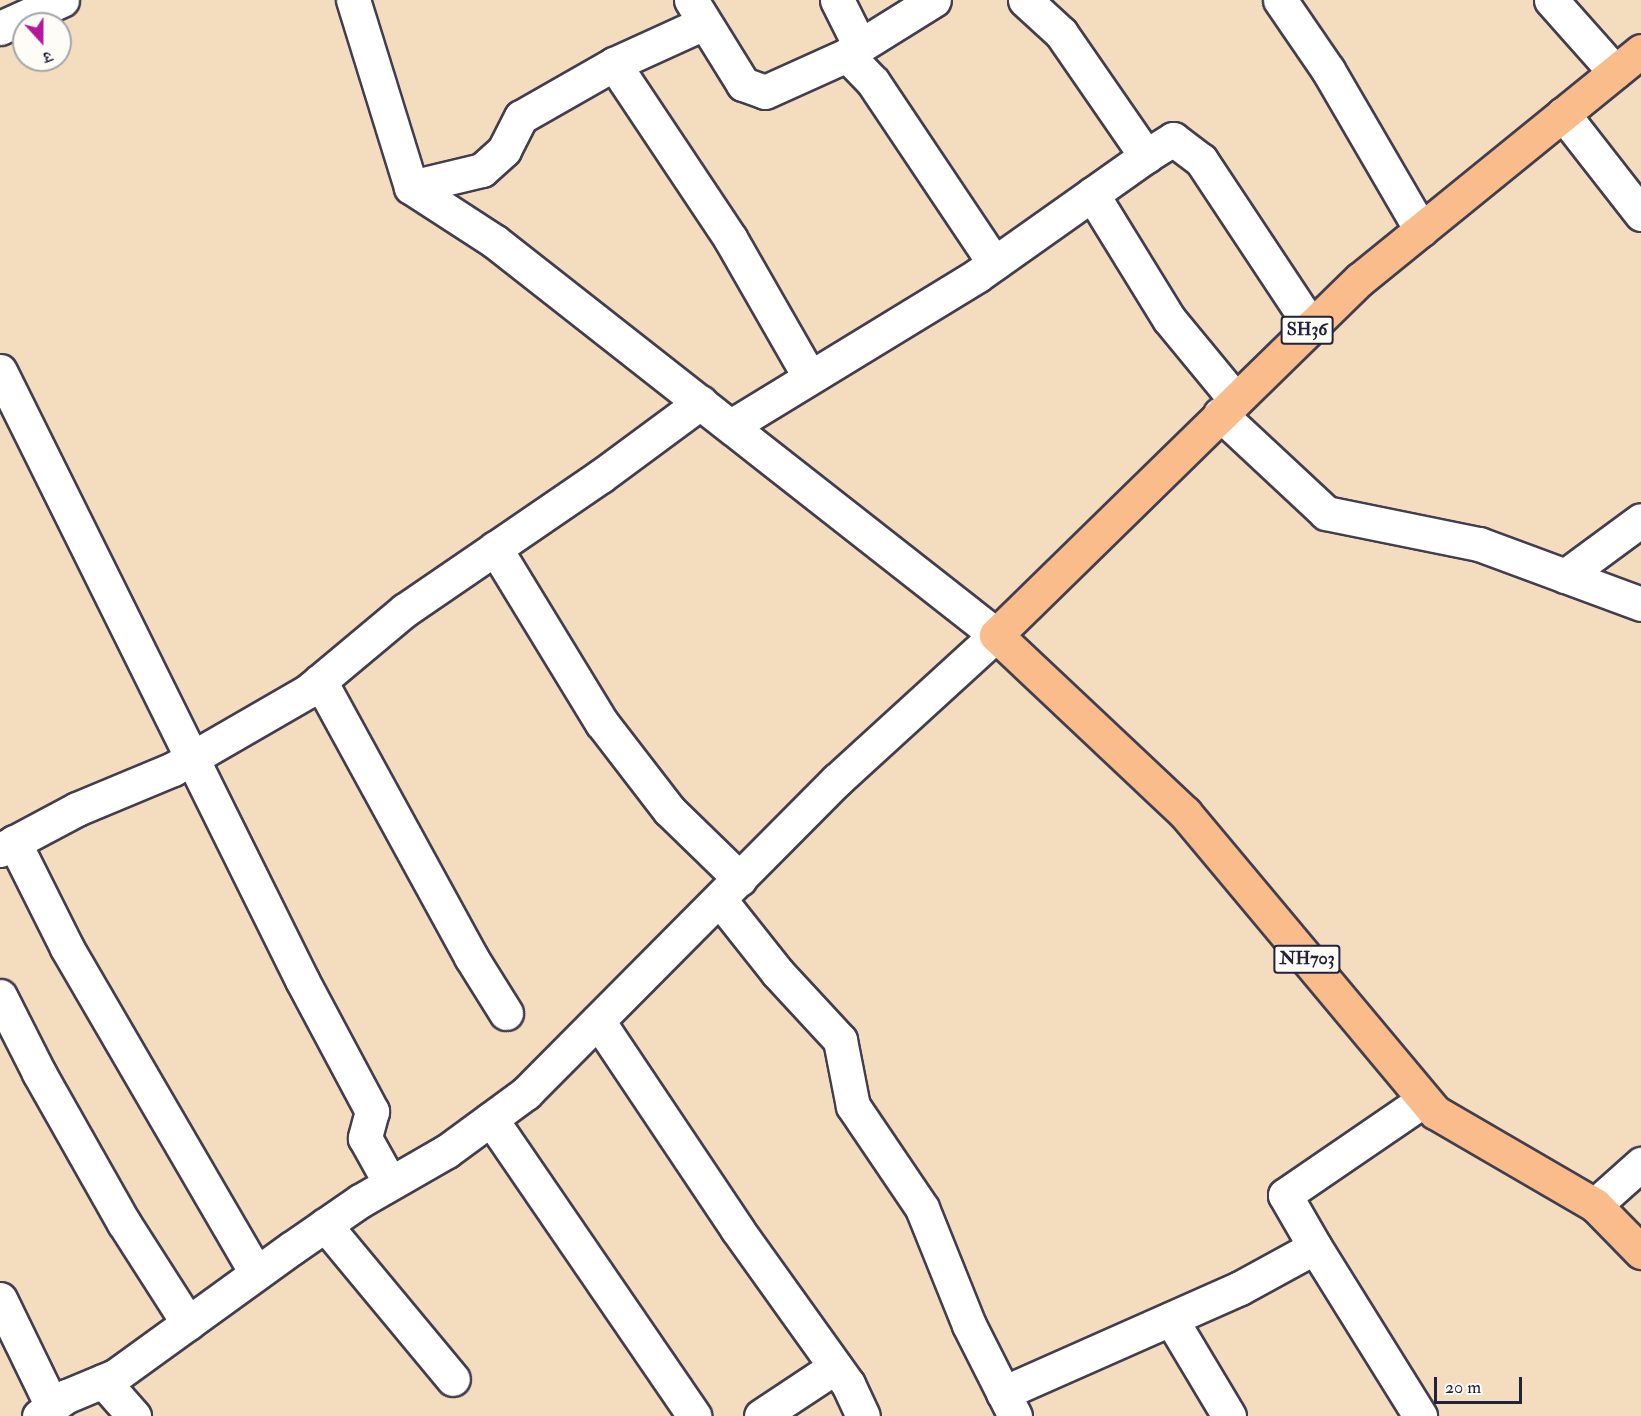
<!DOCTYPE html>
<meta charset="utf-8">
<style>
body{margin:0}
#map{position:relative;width:1641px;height:1416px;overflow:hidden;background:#f4dcbf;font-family:"IM FELL Double Pica","Noto Serif Devanagari",serif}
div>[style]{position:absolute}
.roads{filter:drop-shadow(2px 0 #423e4f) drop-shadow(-2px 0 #423e4f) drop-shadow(0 2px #423e4f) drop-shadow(0 -2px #423e4f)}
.minor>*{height:33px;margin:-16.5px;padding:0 16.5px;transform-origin:16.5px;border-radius:16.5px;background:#fff}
.highway>*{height:33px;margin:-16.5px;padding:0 16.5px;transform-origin:16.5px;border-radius:16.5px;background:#fabc8b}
span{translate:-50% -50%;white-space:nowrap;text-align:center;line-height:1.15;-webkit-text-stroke:5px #fdfcf7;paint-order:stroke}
.shield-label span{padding:2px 4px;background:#fdfcf7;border:2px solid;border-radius:4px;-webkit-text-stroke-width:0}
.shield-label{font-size:18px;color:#22223b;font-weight:700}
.north{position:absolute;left:12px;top:12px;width:60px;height:60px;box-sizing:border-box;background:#fdfcf7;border:2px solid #a5a5ac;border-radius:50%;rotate:159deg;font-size:16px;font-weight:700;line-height:24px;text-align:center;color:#22223b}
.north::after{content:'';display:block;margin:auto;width:21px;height:27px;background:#b5179e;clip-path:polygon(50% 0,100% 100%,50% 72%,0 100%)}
.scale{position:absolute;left:1434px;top:1377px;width:88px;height:27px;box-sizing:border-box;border:3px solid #22223b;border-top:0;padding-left:8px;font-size:18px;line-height:21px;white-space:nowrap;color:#22223b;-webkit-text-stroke:4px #fdfcf7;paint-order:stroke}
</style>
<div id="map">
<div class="roads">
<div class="minor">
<div style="left:691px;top:0;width:99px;rotate:58.2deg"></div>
<div style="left:743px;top:84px;width:23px;rotate:20deg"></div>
<div style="left:765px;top:92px;width:90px;rotate:-24.3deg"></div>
<div style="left:847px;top:55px;width:37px;rotate:46deg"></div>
<div style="left:873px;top:82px;width:218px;rotate:56.2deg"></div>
<div style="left:837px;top:0;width:51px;rotate:63.4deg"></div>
<div style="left:860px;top:46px;width:16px;rotate:145deg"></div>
<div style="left:1025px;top:0;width:49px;rotate:42.5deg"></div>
<div style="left:1061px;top:33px;width:150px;rotate:55.4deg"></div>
<div style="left:1146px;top:156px;width:32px;rotate:-32deg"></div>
<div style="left:1173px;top:139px;width:35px;rotate:37deg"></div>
<div style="left:1201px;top:160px;width:199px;rotate:56.5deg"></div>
<div style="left:1280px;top:0;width:85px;rotate:55.6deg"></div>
<div style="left:1328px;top:70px;width:185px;rotate:59.8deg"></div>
<div style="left:1551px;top:0;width:96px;rotate:48.4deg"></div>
<div style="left:0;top:28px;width:68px;rotate:-24.3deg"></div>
<div style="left:860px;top:46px;width:87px;rotate:-31.9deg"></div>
<div style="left:614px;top:64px;width:209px;rotate:56.3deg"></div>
<div style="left:730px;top:238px;width:159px;rotate:60.2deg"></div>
<div style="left:1563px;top:114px;width:127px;rotate:52deg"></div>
<div style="left:411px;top:187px;width:73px;rotate:-13.5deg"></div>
<div style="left:482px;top:170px;width:30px;rotate:-42deg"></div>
<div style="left:504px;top:150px;width:37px;rotate:-63deg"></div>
<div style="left:521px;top:117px;width:107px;rotate:-29.7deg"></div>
<div style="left:614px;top:64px;width:99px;rotate:-24.5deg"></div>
<div style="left:1092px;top:194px;width:147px;rotate:58.4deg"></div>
<div style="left:1169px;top:319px;width:104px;rotate:50.5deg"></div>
<div style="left:0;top:371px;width:680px;rotate:63.62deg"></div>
<div style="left:302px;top:980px;width:149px;rotate:61.9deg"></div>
<div style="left:372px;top:1111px;width:28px;rotate:105deg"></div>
<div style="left:365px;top:1138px;width:51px;rotate:60.9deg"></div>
<div style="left:1220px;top:414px;width:145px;rotate:43deg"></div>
<div style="left:1326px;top:513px;width:156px;rotate:11.5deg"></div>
<div style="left:1479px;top:544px;width:173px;rotate:20.3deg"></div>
<div style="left:731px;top:426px;width:289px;rotate:-31.4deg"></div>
<div style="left:978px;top:275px;width:206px;rotate:-35.3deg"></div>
<div style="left:495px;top:548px;width:205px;rotate:58.6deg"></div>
<div style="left:602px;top:723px;width:110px;rotate:52.4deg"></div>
<div style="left:669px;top:810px;width:99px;rotate:44.2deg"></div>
<div style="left:1565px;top:576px;width:94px;rotate:-36.4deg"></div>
<div style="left:320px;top:681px;width:315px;rotate:61.3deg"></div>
<div style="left:471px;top:957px;width:66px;rotate:58deg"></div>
<div style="left:14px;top:842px;width:119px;rotate:63.4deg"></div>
<div style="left:67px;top:948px;width:376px;rotate:59.8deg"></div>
<div style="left:0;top:850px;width:87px;rotate:-28deg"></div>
<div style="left:77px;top:809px;width:104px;rotate:-22.6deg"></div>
<div style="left:173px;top:769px;width:156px;rotate:-30deg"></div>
<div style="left:308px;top:691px;width:126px;rotate:-39.9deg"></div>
<div style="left:405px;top:610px;width:237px;rotate:-34.4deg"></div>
<div style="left:601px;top:476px;width:124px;rotate:-36.5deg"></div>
<div style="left:720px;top:900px;width:92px;rotate:51.6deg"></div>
<div style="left:777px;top:972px;width:93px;rotate:47.2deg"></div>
<div style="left:840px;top:1040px;width:67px;rotate:78.9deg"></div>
<div style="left:853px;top:1106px;width:123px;rotate:55.9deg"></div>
<div style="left:922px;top:1208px;width:126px;rotate:68.1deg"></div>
<div style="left:969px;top:1325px;width:102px;rotate:63.2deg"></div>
<div style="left:0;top:996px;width:86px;rotate:63.1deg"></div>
<div style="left:39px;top:1073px;width:172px;rotate:60.5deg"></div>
<div style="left:124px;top:1223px;width:119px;rotate:57.4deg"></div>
<div style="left:598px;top:1021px;width:250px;rotate:56.2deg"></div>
<div style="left:737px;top:1229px;width:191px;rotate:54.4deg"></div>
<div style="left:848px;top:1384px;width:35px;rotate:65deg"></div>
<div style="left:491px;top:1119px;width:360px;rotate:55.6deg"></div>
<div style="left:1595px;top:1205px;width:62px;rotate:-41.7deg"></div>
<div style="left:325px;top:1225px;width:200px;rotate:50.3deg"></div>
<div style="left:1315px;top:1247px;width:60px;rotate:-120deg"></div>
<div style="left:1285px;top:1195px;width:168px;rotate:-34.4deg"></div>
<div style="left:0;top:1299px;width:119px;rotate:64.1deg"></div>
<div style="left:1171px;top:1319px;width:113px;rotate:59.1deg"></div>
<div style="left:103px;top:1381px;width:47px;rotate:48.5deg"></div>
<div style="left:1003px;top:1393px;width:259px;rotate:-23.9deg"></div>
<div style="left:1240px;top:1288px;width:85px;rotate:-28.7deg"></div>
<div style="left:1315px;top:1247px;width:199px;rotate:58.1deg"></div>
<div style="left:39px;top:1416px;width:34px;rotate:-36deg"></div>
<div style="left:67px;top:1396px;width:52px;rotate:-22.6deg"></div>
<div style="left:115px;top:1376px;width:218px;rotate:-35.9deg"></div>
<div style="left:292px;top:1248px;width:83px;rotate:-34.7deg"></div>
<div style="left:360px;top:1201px;width:100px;rotate:-29.9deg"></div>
<div style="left:447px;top:1151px;width:98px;rotate:-36.3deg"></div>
<div style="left:526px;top:1093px;width:441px;rotate:-45.2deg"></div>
<div style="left:837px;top:780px;width:215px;rotate:-42.4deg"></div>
<div style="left:996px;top:635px;width:638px;rotate:-141.87deg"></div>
<div style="left:494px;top:241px;width:99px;rotate:-147deg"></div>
<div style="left:411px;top:187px;width:196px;rotate:-107.2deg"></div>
<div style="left:761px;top:1416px;width:89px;rotate:-33.5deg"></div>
</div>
<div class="highway">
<div style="left:1641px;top:51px;width:362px;rotate:140.9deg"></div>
<div style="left:1360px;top:279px;width:509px;rotate:135.64deg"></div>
<div style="left:996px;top:635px;width:260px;rotate:43.3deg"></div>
<div style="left:1185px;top:813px;width:390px;rotate:50.1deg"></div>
<div style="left:1435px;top:1112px;width:185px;rotate:30.2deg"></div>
<div style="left:1595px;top:1205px;width:66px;rotate:45.6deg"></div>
</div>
</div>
<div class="shield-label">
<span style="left:1307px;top:330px">SH36</span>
<span style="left:1307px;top:959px">NH703</span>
</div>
<div class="north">उ</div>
<div class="scale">20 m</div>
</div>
